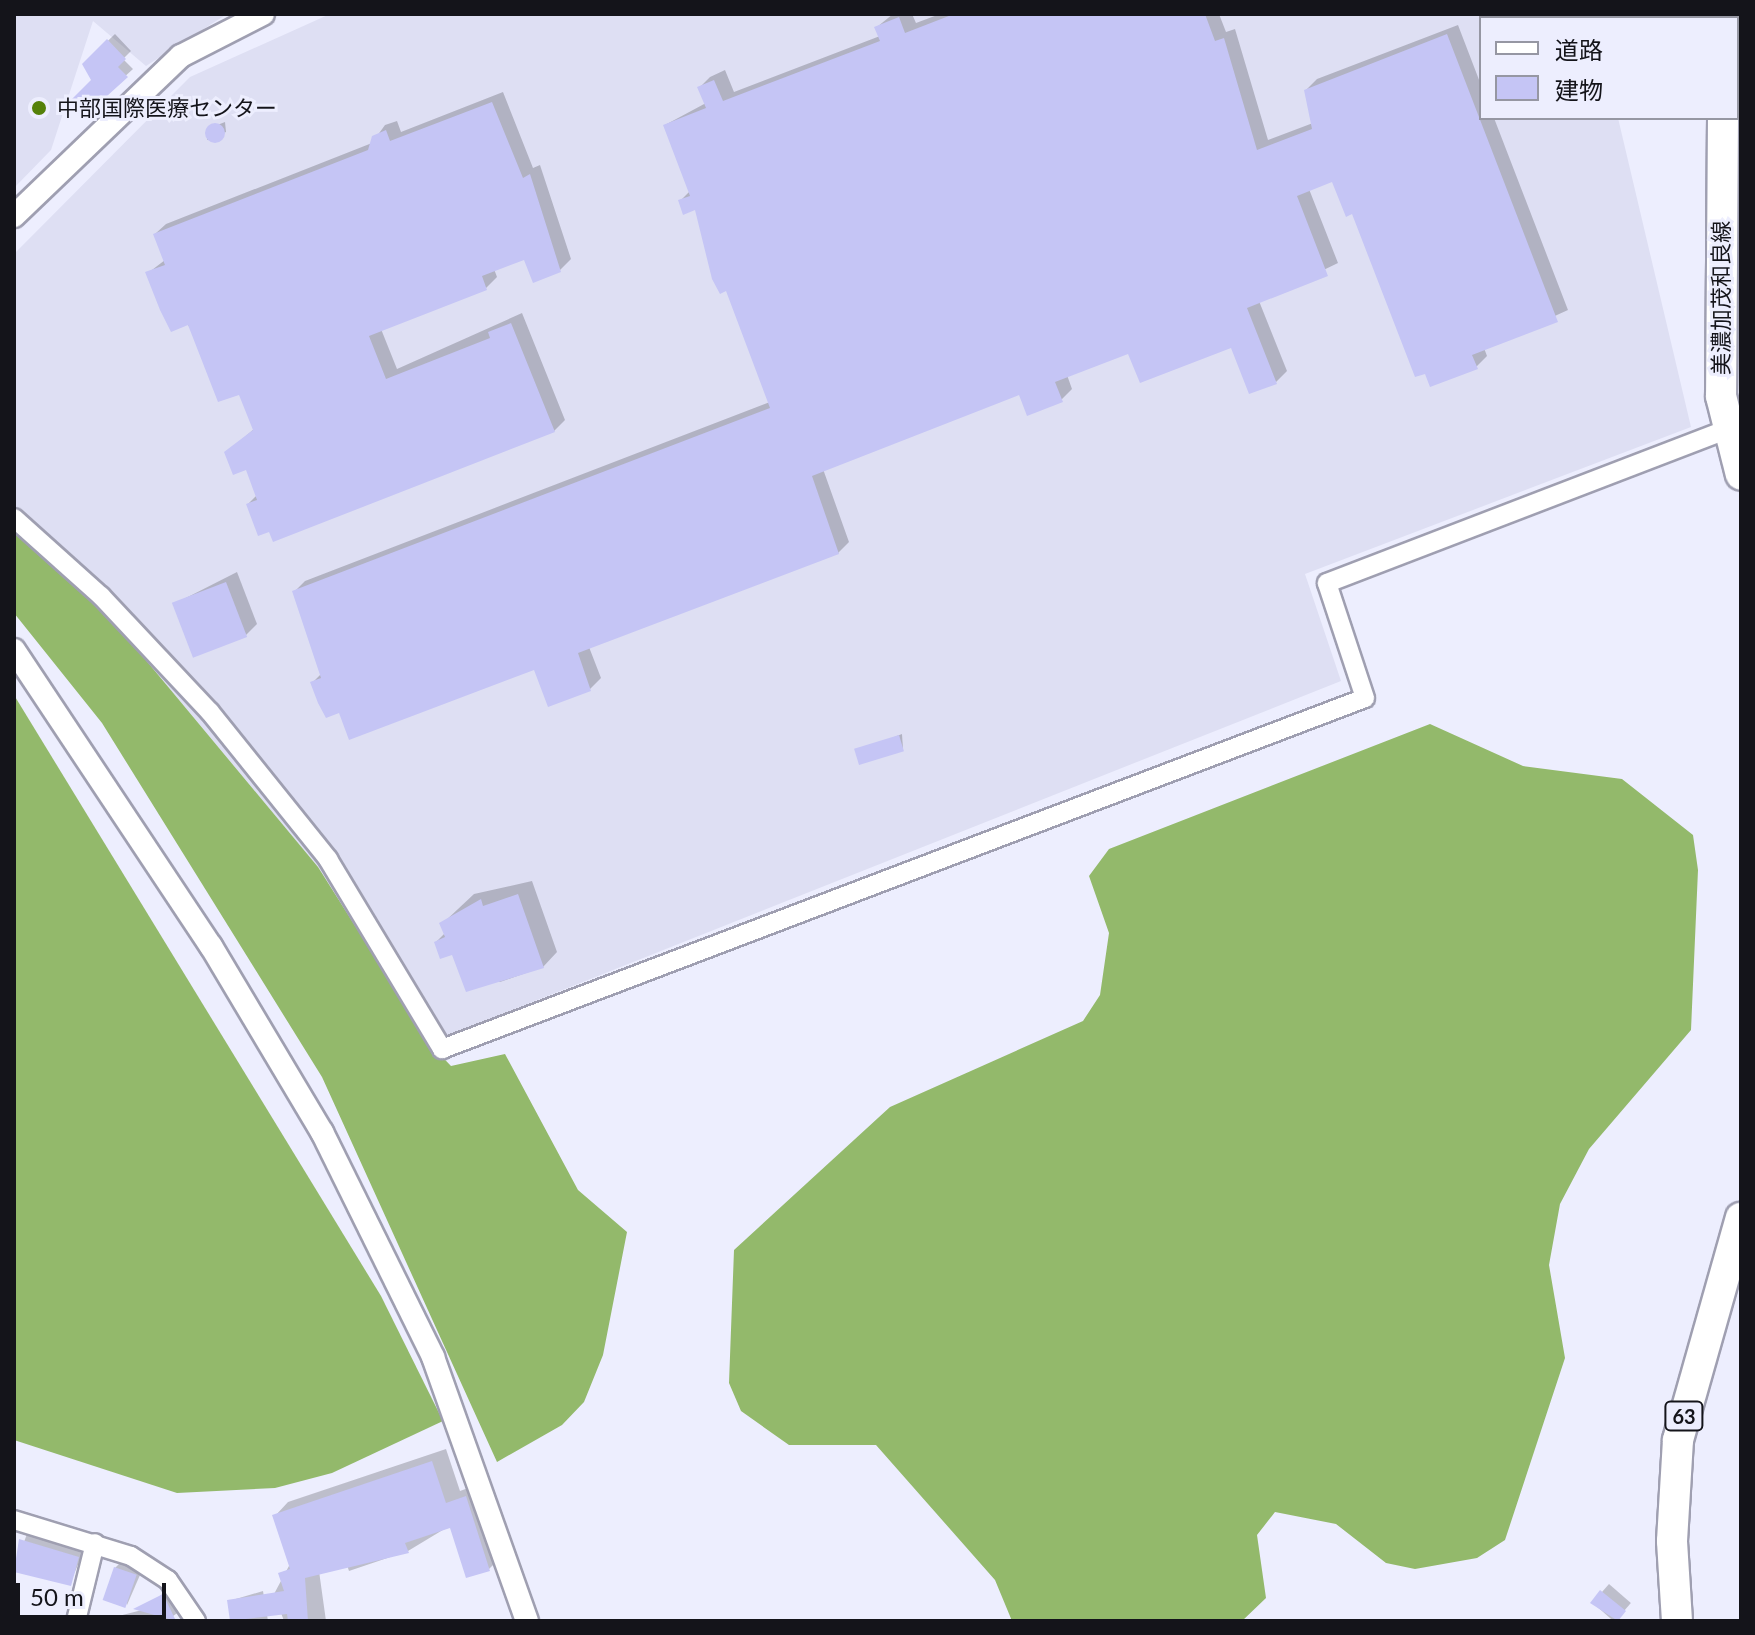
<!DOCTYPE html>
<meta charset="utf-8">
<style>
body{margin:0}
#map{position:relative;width:1755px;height:1635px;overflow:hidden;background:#edeefe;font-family:Lato,"Noto Sans JP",sans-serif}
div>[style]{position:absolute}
.built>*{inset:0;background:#dedff3}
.forest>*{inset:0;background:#93b96b}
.shadow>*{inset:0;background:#0003;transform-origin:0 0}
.building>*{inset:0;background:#c5c5f5;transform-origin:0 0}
.round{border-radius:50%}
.roads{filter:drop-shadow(2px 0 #9f9fb1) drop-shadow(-2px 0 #9f9fb1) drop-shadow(0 2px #9f9fb1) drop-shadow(0 -2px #9f9fb1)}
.minor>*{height:18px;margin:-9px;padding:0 9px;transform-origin:9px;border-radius:9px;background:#fff}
.tertiary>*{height:22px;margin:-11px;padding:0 11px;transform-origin:11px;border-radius:11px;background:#fff}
.primary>*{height:30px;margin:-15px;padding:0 15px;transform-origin:15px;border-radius:15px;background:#fff}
.dots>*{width:22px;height:22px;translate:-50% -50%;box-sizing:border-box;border:4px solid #edeefe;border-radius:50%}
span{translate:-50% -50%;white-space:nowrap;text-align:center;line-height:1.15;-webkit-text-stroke:6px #edeefe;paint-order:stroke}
.shield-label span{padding:2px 6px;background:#edeefe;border:2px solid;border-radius:6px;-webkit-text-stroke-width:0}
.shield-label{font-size:20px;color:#14141a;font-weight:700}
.poi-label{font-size:22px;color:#14141a}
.left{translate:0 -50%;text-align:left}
.street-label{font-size:22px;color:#14141a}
.frame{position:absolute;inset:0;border:16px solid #14141a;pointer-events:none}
.legend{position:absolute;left:1479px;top:16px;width:260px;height:104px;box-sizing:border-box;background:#edeefe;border:2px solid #9697a3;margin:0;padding:10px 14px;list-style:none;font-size:24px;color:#14141a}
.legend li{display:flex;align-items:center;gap:16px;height:40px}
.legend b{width:40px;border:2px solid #9697a3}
.scale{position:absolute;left:16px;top:1583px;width:150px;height:36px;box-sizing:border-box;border:4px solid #14141a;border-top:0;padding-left:10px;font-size:24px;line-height:28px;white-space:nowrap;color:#14141a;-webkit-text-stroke:6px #edeefe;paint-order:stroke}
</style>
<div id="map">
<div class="built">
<div style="clip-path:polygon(14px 14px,227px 14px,146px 66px,93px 21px,51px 150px,14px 188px)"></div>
<div style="clip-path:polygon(330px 14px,1593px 14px,1481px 18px,1481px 118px,1618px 118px,1691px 427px,1305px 574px,1341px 681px,429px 1043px,318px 867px,110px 617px,14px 525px,14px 254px,190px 77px)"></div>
</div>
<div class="forest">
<div style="clip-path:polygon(14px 525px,110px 617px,318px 867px,429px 1043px,451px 1066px,505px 1054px,578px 1190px,627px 1232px,603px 1355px,584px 1402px,562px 1425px,497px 1462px,322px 1077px,102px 723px,14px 613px)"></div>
<div style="clip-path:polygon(14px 695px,381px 1296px,443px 1421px,332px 1473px,275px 1488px,177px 1493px,14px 1440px)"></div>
<div style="clip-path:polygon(1430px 724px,1523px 766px,1622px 779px,1693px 835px,1698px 870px,1691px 1030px,1589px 1149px,1560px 1204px,1549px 1265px,1565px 1358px,1505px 1540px,1477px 1558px,1415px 1569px,1386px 1563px,1336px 1524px,1275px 1512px,1257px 1535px,1266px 1598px,1242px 1621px,1012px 1621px,995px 1580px,876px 1445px,789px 1445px,741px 1411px,729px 1383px,734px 1250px,890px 1107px,1083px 1021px,1100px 995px,1109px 933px,1089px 876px,1109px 849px)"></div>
</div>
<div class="shadow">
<div style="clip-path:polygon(893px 14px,912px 14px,916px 23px,940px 14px,1219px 14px,1226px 32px,1235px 29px,1268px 140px,1313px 123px,1306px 90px,1317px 79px,1458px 25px,1481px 85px,1481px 118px,1494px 118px,1568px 310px,1484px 348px,1487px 356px,1476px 367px,1333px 180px,1309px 189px,1338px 263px,1259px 301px,1287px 371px,1276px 382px,1232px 345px,1129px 351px,1067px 375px,1072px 389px,1061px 400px,1020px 393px,823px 469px,849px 542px,838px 553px,589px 647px,601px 678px,590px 689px,536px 667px,340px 710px,312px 683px,322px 673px,294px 592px,305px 581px,770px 402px,697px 208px,680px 201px,690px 191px,665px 125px,706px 103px,699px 88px,710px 77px,725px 70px,734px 92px,880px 36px,877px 27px)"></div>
<div style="clip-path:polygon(115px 34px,131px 51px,123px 59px,133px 69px,86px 112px,93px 80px,84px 64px)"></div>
<div style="clip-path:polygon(503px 92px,533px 168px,540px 165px,571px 259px,560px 270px,525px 258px,494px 269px,497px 277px,486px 288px,381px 329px,397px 369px,522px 313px,565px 420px,554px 431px,248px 504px,257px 495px,247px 468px,226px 453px,254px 429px,240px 393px,148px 273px,165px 260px,155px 234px,166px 224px,372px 143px,385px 125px,397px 121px,401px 132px)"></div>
<div style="clip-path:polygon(225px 122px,226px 132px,207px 140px,207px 129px)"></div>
<div style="clip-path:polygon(237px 572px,257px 624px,246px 635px,174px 604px)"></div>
<div style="clip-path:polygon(902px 734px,903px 749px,858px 753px,861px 750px)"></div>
<div style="clip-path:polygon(532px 881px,557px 952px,543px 967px,500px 982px,436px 942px,445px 933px,442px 924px,474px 894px)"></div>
<div style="clip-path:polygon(446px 1449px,460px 1491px,479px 1484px,502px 1556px,489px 1569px,451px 1525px,408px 1551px,349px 1571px,346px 1562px,319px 1571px,326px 1621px,284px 1621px,274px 1594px,290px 1564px,275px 1516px,288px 1502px)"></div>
<div style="clip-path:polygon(27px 1534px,84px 1551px,70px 1583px,14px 1569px)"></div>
<div style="clip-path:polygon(122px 1561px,143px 1568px,127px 1605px,115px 1568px)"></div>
<div style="left:1609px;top:1584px;width:29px;height:25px;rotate:41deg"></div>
<div style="clip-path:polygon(169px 1589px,183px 1609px,166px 1621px,99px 1621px,142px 1610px)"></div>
<div style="clip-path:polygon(263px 1591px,268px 1621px,233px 1621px,229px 1601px)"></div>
</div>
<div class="building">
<div style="clip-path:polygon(954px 14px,1205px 14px,1215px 41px,1224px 38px,1257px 150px,1312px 129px,1304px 90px,1447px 34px,1558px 322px,1472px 355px,1478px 369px,1430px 387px,1425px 374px,1415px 377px,1352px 214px,1346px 217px,1332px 182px,1297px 196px,1328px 276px,1247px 308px,1277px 384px,1249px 394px,1231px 348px,1140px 383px,1128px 354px,1055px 382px,1063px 402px,1027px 416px,1019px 395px,812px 476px,839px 554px,578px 653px,591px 691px,548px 707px,534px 670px,349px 740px,339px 713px,326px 718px,318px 703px,310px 682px,321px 678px,292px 591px,770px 408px,726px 291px,720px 294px,712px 279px,695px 210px,683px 215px,678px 200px,690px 196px,663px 125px,706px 108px,697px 87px,714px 80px,723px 101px,880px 41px,874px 27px,899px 17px,905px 33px)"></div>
<div style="clip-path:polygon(107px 39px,126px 59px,118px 67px,128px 77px,86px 115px,71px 100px,91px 80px,82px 64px)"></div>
<div style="clip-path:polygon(492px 102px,523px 178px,530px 174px,561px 272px,533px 283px,524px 260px,482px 276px,487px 290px,369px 336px,386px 379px,490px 338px,488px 332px,511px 323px,555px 432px,273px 542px,269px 532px,258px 536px,246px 504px,257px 500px,246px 470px,233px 475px,224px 452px,253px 430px,239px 395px,218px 402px,188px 325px,171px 332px,160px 310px,145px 272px,165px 265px,153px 234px,368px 150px,372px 136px,386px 130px,390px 141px)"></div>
<div class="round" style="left:205px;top:123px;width:20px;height:20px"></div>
<div style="left:226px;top:582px;width:59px;height:58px;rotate:69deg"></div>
<div style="left:899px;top:735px;width:17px;height:47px;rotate:73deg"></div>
<div style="clip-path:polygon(518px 894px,544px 968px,466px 992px,452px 955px,440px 959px,434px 942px,445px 937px,439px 923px,481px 899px,483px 906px)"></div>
<div style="clip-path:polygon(432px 1461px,446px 1503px,466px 1496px,490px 1571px,466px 1578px,450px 1528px,405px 1543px,409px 1553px,305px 1578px,308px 1621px,288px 1621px,287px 1614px,230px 1621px,227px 1600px,284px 1591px,278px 1573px,290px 1569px,272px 1515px)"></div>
<div style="clip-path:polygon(19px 1539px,79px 1557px,71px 1586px,14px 1572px)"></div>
<div style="left:114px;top:1567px;width:24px;height:35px;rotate:19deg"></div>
<div style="clip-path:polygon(1600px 1590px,1626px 1611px,1618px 1621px,1590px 1603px)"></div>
<div style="clip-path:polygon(163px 1594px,176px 1621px,133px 1609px)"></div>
</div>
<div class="roads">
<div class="minor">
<div style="left:1737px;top:39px;width:6px;rotate:51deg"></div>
<div style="left:14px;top:518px;width:117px;rotate:41.9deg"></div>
<div style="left:101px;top:596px;width:159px;rotate:46.8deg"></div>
<div style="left:210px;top:712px;width:189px;rotate:51.2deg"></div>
<div style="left:328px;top:859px;width:222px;rotate:59deg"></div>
<div style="left:442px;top:1049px;width:987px;rotate:-20.82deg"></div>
<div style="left:1365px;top:698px;width:121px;rotate:-108.3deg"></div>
<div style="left:1327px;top:583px;width:427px;rotate:-21deg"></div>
<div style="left:14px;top:1520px;width:122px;rotate:17.1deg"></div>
<div style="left:131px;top:1556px;width:44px;rotate:33deg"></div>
<div style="left:168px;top:1580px;width:50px;rotate:55.7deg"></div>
<div style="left:76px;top:1621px;width:80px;rotate:-76.3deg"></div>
</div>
<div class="tertiary">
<div style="left:14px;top:216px;width:231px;rotate:-43.8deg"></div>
<div style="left:181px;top:56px;width:92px;rotate:-27.1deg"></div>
<div style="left:14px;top:650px;width:356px;rotate:56.4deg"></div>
<div style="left:211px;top:946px;width:217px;rotate:59.2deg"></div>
<div style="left:322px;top:1132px;width:251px;rotate:63.7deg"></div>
<div style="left:433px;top:1357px;width:280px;rotate:70.4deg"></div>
</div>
<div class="primary">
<div style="left:1721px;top:14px;width:4px;rotate:76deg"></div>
<div style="left:1723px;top:118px;width:278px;rotate:90.4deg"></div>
<div style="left:1721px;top:396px;width:81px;rotate:75.8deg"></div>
<div style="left:1677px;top:1621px;width:80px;rotate:-93.6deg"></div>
<div style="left:1672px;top:1541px;width:101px;rotate:-86.6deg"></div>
<div style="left:1678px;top:1440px;width:231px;rotate:-74.2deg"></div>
</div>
</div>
<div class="dots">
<div style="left:39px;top:108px;background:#55810a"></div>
</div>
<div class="shield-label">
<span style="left:1684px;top:1416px">63</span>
</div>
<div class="poi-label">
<span class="left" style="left:57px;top:108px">中部国際医療センター</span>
</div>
<div class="street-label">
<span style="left:1721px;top:298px;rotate:-90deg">美濃加茂和良線</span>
</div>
<div class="frame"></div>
<ul class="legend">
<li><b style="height:10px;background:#fff"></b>道路</li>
<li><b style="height:22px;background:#c5c5f5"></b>建物</li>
</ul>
<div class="scale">50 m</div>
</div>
